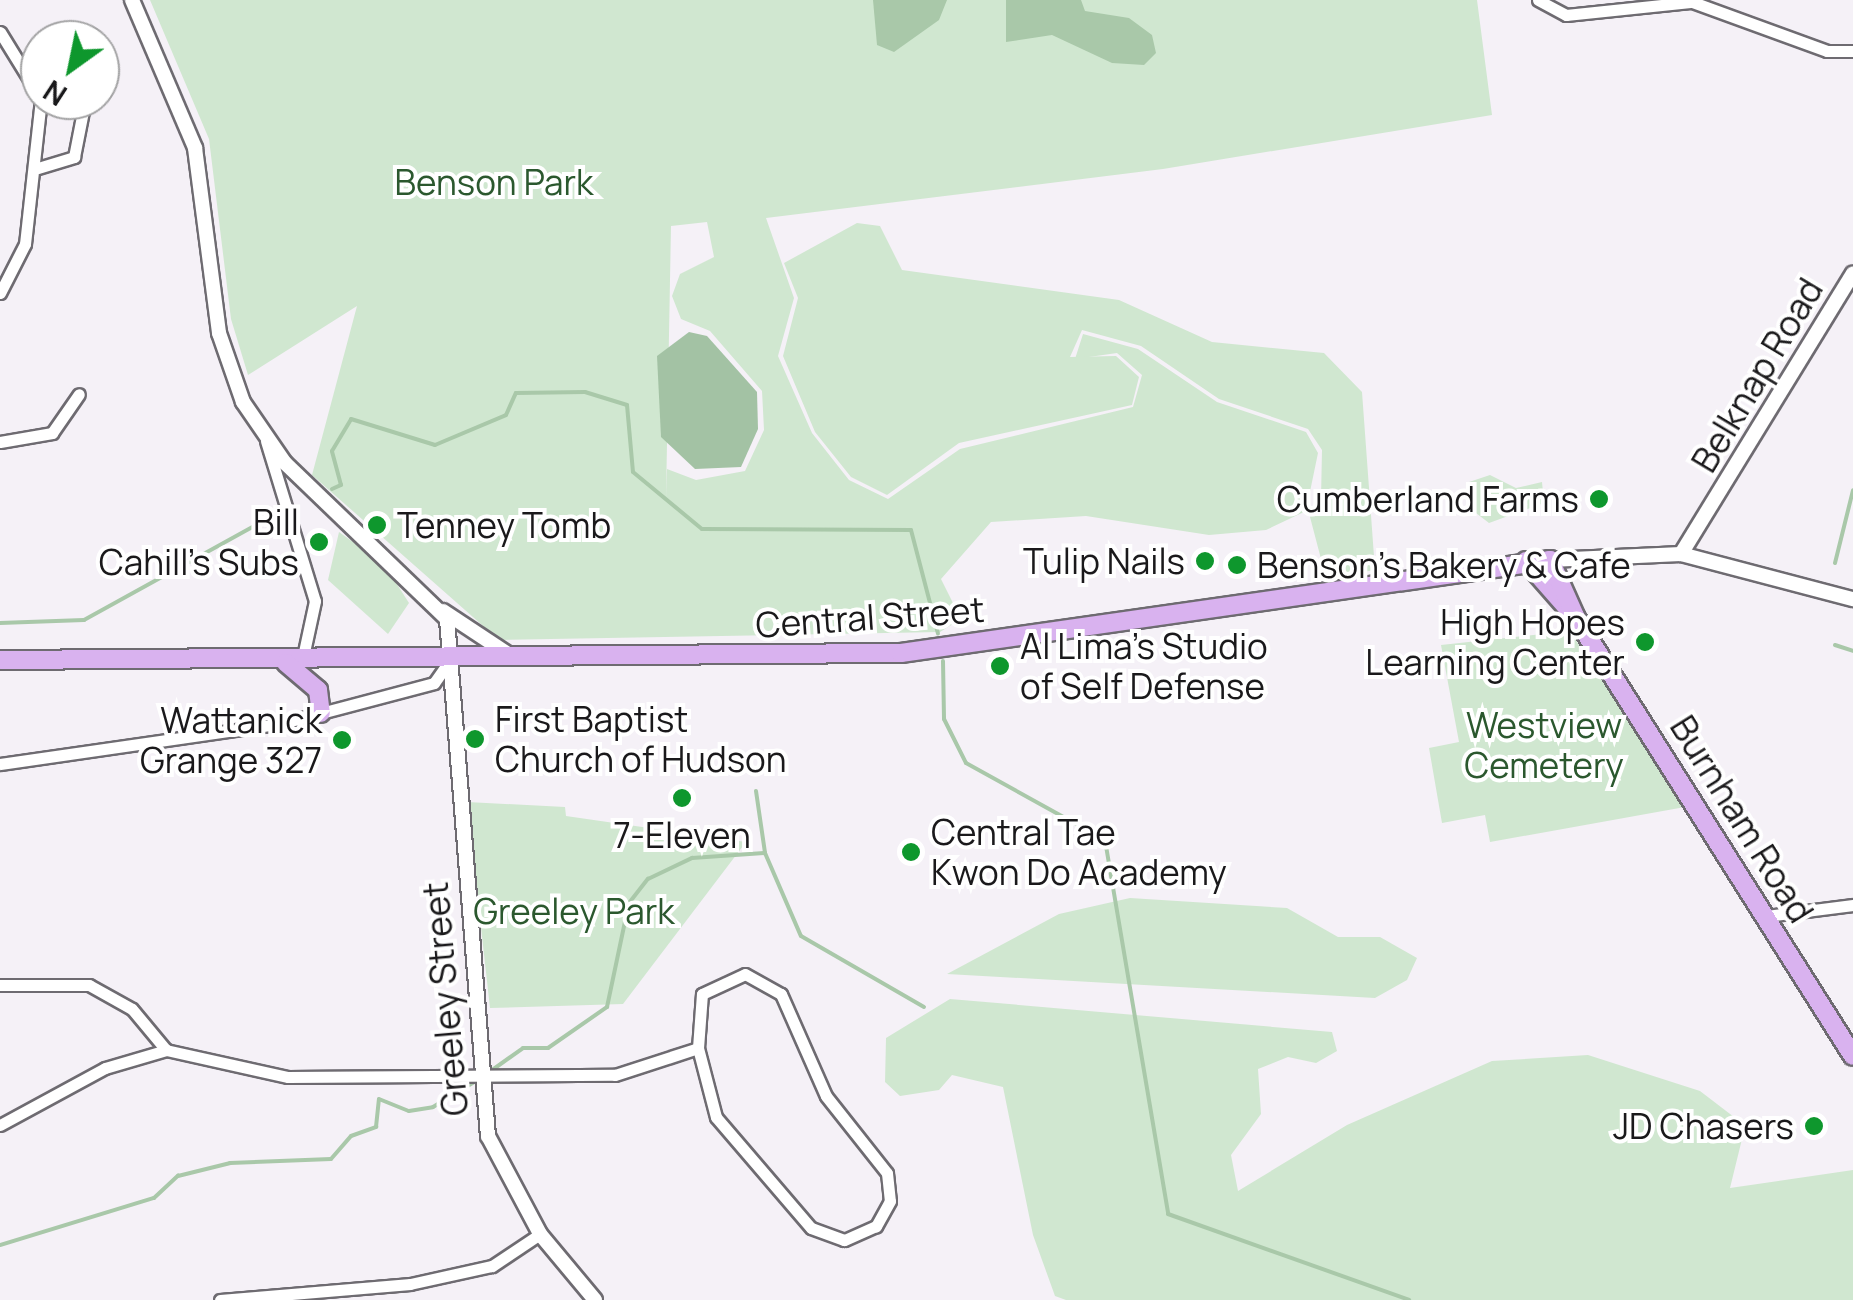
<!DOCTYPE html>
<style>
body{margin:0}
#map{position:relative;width:1853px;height:1300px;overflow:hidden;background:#f5f1f7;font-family:Manrope,sans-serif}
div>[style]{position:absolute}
.green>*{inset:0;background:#d0e7d0}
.forest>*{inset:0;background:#a3c2a4}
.water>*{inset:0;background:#a9c8a9}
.stream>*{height:4px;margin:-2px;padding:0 2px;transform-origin:2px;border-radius:2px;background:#a9c8a9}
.roads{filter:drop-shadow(2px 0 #6e6b71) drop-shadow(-2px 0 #6e6b71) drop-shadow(0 2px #6e6b71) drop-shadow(0 -2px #6e6b71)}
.minor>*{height:11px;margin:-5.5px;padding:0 5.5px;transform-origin:5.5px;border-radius:5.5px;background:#fff}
.tertiary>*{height:14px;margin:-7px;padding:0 7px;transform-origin:7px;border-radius:7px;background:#fff}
.primary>*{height:18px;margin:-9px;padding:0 9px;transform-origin:9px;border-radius:9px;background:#d9b2ef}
.dots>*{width:28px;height:28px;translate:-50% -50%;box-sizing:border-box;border:5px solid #fff;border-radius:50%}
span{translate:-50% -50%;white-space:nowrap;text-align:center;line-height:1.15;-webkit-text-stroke:8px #fff;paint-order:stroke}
.park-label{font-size:35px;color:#2b582e}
.street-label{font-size:35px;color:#1a191b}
.poi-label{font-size:35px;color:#1a191b}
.right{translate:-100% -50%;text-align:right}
.left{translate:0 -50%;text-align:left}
.north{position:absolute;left:20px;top:20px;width:100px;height:100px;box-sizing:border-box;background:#fff;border:2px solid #a3a3a4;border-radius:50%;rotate:213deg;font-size:28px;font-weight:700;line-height:40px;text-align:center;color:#1a191b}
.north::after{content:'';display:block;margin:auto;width:35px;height:45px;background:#0e972d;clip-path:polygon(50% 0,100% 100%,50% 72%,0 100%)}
</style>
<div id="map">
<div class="green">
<div style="clip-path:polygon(evenodd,150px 0,1477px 0,1492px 115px,1163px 169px,766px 218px,794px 298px,778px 356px,812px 433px,849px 480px,888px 499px,960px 449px,1133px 407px,1142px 375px,1117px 353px,1075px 359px,1083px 334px,1138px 349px,1217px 402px,1306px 432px,1318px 453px,1306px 511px,1266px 530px,1209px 535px,1086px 516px,991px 522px,941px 579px,961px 619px,940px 632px,499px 640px,312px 475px,357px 306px,248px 375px,231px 319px,209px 139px,150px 0,707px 222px,714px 257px,680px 274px,672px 296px,681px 319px,710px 331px,762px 391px,764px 430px,745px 471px,696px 480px,667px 469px,666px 498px,671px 226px,707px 222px)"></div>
<div style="clip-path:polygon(857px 223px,880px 226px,902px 270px,1119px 300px,1212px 342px,1324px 353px,1362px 392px,1375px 570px,1326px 578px,1310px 517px,1321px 498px,1322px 450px,1308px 429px,1219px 399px,1141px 346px,1082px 330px,1070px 357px,1116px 356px,1139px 377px,1132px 405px,959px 443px,887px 495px,851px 477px,815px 432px,783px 356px,798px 298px,784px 263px)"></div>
<div style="clip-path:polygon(1490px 475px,1516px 488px,1542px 482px,1544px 503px,1489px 523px,1472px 510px,1469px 482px)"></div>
<div style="clip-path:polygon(339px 532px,384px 564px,409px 603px,388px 634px,328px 580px)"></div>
<div style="clip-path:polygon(1570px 631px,1685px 807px,1490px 842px,1485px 815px,1442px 823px,1429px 748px,1459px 742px,1441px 645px)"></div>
<div style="clip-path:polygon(467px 802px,565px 807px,566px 816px,746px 842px,623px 1004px,490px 1008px)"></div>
<div style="clip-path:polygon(1130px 898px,1287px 908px,1338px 937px,1380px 937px,1417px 958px,1407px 980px,1375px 998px,947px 974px,1059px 914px)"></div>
<div style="clip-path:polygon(950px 999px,1332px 1032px,1337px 1051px,1316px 1063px,1288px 1057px,1258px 1069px,1261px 1114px,1231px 1155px,1238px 1191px,1347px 1125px,1492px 1061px,1588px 1055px,1700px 1091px,1734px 1117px,1742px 1139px,1730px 1188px,1853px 1170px,1853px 1300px,1066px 1300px,1055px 1296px,1033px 1235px,1003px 1087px,952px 1075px,939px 1090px,900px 1096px,885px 1082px,886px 1038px)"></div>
</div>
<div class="forest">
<div style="clip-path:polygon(689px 332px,707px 336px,757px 392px,758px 429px,741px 467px,695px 469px,661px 437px,657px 356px)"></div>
</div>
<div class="water">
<div style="clip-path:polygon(873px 0,947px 0,939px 20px,894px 52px,877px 45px)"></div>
<div style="clip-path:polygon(1006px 0,1081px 0,1085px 11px,1129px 18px,1152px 35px,1156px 53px,1144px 65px,1112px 63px,1052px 35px,1006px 42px)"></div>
</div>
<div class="stream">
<div style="left:332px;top:489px;width:10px;rotate:-24deg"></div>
<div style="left:341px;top:485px;width:35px;rotate:-105deg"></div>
<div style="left:332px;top:451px;width:37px;rotate:-59deg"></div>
<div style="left:351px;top:419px;width:88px;rotate:17.2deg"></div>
<div style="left:435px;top:445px;width:77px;rotate:-22.9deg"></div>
<div style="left:506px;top:415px;width:24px;rotate:-66deg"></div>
<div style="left:516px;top:393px;width:69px;rotate:-0.8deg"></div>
<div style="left:585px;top:392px;width:44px;rotate:17.2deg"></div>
<div style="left:627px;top:405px;width:67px;rotate:84.9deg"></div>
<div style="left:633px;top:472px;width:89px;rotate:39.6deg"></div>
<div style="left:702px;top:529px;width:209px;rotate:0.3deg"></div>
<div style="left:911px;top:530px;width:107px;rotate:75.4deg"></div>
<div style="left:1835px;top:563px;width:75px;rotate:-76.1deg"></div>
<div style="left:0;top:623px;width:84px;rotate:-2deg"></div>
<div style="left:84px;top:620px;width:222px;rotate:-28.9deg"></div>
<div style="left:1835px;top:645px;width:19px;rotate:18deg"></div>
<div style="left:943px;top:661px;width:58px;rotate:89deg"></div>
<div style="left:944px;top:719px;width:49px;rotate:63.4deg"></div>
<div style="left:966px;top:763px;width:159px;rotate:29deg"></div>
<div style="left:1105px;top:840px;width:379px;rotate:80.4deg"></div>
<div style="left:1168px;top:1214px;width:256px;rotate:19.6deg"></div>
<div style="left:756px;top:791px;width:63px;rotate:81.7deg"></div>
<div style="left:765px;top:853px;width:90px;rotate:66.6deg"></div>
<div style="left:801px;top:936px;width:142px;rotate:30deg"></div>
<div style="left:488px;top:1073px;width:43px;rotate:-35.5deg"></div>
<div style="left:523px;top:1048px;width:25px"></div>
<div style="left:548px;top:1048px;width:72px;rotate:-34.8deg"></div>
<div style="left:607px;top:1007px;width:106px;rotate:-78.1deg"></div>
<div style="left:629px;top:903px;width:31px;rotate:-52deg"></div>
<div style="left:648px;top:879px;width:49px;rotate:-25.5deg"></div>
<div style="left:692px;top:858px;width:73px;rotate:-3.9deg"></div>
<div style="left:0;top:1245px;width:161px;rotate:-17deg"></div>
<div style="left:154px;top:1198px;width:33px;rotate:-43deg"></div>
<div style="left:178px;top:1176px;width:54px;rotate:-14deg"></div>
<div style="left:230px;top:1163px;width:101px;rotate:-2.3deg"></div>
<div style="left:331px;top:1159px;width:30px;rotate:-49deg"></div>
<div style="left:351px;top:1136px;width:27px;rotate:-20deg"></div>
<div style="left:376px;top:1127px;width:28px;rotate:-84deg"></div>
<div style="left:379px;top:1099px;width:32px;rotate:22deg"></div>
<div style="left:409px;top:1111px;width:24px;rotate:-9deg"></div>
<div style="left:433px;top:1107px;width:50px;rotate:-31.2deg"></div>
</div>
<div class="roads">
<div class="minor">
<div style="left:1538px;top:0;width:32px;rotate:28deg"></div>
<div style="left:1566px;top:15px;width:125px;rotate:-6deg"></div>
<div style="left:1687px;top:0;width:149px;rotate:20deg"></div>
<div style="left:1827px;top:51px;width:26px"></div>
<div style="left:0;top:32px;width:76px;rotate:58.4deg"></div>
<div style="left:38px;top:168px;width:38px;rotate:-17deg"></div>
<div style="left:74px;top:157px;width:47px;rotate:-78.9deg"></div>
<div style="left:0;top:293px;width:55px;rotate:-63deg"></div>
<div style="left:25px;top:244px;width:145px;rotate:-83.7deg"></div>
<div style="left:266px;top:441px;width:167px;rotate:73deg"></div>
<div style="left:315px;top:601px;width:61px;rotate:102.2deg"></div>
<div style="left:0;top:442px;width:53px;rotate:-9.8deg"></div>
<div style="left:52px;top:433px;width:47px;rotate:-55.3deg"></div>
<div style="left:0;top:764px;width:286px;rotate:-8.2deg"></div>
<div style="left:283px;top:723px;width:156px;rotate:-14.8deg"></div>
<div style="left:434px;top:683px;width:28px;rotate:-55deg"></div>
<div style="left:1766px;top:916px;width:88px;rotate:-7.2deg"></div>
<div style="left:0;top:985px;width:89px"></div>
<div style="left:89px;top:985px;width:49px;rotate:29.2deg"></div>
<div style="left:132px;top:1009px;width:53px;rotate:50.3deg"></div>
<div style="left:0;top:1125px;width:119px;rotate:-28.5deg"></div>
<div style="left:105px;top:1068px;width:64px;rotate:-16.4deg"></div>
<div style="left:166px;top:1050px;width:125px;rotate:12.5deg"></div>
<div style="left:288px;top:1077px;width:327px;rotate:-0.4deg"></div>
<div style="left:615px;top:1075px;width:87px;rotate:-18deg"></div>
<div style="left:698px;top:1048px;width:54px;rotate:-85.8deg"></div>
<div style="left:702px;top:994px;width:47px;rotate:-24.9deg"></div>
<div style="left:745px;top:974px;width:41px;rotate:29.1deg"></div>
<div style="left:781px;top:994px;width:111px;rotate:66.2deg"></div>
<div style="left:826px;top:1096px;width:98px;rotate:51.6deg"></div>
<div style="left:887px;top:1173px;width:28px;rotate:84deg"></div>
<div style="left:890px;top:1201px;width:29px;rotate:119deg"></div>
<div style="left:876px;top:1226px;width:35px;rotate:156deg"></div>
<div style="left:844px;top:1240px;width:35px;rotate:-160deg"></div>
<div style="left:811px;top:1228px;width:146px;rotate:-130.6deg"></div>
<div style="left:716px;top:1117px;width:71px;rotate:-104.6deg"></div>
<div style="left:220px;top:1300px;width:191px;rotate:-4.8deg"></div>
<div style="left:410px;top:1284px;width:84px;rotate:-12.4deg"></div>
<div style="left:492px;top:1266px;width:58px;rotate:-33.7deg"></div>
</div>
<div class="tertiary">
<div style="left:132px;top:0;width:161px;rotate:66.9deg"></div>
<div style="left:195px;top:148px;width:187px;rotate:82.6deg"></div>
<div style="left:219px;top:333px;width:73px;rotate:70.8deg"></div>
<div style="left:243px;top:402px;width:74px;rotate:55.5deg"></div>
<div style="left:285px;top:463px;width:225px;rotate:43.9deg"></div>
<div style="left:447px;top:619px;width:519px;rotate:85.47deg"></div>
<div style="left:488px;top:1136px;width:111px;rotate:62deg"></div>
<div style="left:540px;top:1234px;width:86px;rotate:50.2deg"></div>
<div style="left:1681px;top:554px;width:329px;rotate:-58.5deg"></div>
<div style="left:1550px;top:560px;width:131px;rotate:-2.6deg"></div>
<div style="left:1681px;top:554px;width:178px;rotate:14.7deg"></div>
<div style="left:443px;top:611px;width:78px;rotate:33.5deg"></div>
</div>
<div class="primary">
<div style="left:1526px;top:561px;width:76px;rotate:48.7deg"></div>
<div style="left:0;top:660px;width:901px;rotate:-0.45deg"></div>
<div style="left:901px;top:653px;width:656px;rotate:-8.15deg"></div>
<div style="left:1550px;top:560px;width:64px;rotate:65.9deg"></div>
<div style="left:1576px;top:618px;width:518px;rotate:57.69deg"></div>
<div style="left:286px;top:663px;width:42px;rotate:40.2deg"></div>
<div style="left:318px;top:690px;width:23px;rotate:83deg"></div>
</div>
</div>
<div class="dots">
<div style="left:1599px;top:499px;background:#0e972d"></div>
<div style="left:377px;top:525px;background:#0e972d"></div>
<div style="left:319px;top:542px;background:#0e972d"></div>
<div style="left:1205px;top:561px;background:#0e972d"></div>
<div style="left:1237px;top:565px;background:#0e972d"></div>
<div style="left:1645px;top:642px;background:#0e972d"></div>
<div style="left:1000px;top:666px;background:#0e972d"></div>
<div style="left:475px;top:739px;background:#0e972d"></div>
<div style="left:342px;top:740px;background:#0e972d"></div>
<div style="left:682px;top:798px;background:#0e972d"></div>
<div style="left:911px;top:852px;background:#0e972d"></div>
<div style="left:1814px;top:1126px;background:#0e972d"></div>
</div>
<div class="park-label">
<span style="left:494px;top:182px">Benson Park</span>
<span style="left:1544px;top:745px">Westview<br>Cemetery</span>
<span style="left:574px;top:911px">Greeley Park</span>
</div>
<div class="street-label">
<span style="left:1757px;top:375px;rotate:-59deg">Belknap Road</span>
<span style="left:870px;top:617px;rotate:-4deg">Central Street</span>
<span style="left:1742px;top:819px;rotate:58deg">Burnham Road</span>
<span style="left:445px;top:999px;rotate:-95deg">Greeley Street</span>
</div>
<div class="poi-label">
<span class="right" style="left:1579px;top:499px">Cumberland Farms</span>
<span class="right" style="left:299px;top:542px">Bill<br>Cahill's Subs</span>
<span class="left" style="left:397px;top:525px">Tenney Tomb</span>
<span class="right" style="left:1185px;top:561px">Tulip Nails</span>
<span class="left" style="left:1257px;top:565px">Benson's Bakery &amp; Cafe</span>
<span class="right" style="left:1625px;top:642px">High Hopes<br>Learning Center</span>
<span class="left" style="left:1020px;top:666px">Al Lima's Studio<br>of Self Defense</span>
<span class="left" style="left:495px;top:739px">First Baptist<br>Church of Hudson</span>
<span class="right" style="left:322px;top:740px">Wattanick<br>Grange 327</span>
<span class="left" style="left:931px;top:852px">Central Tae<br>Kwon Do Academy</span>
<span style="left:682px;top:835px">7-Eleven</span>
<span class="right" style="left:1794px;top:1126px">JD Chasers</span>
</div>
<div class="north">N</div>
</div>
